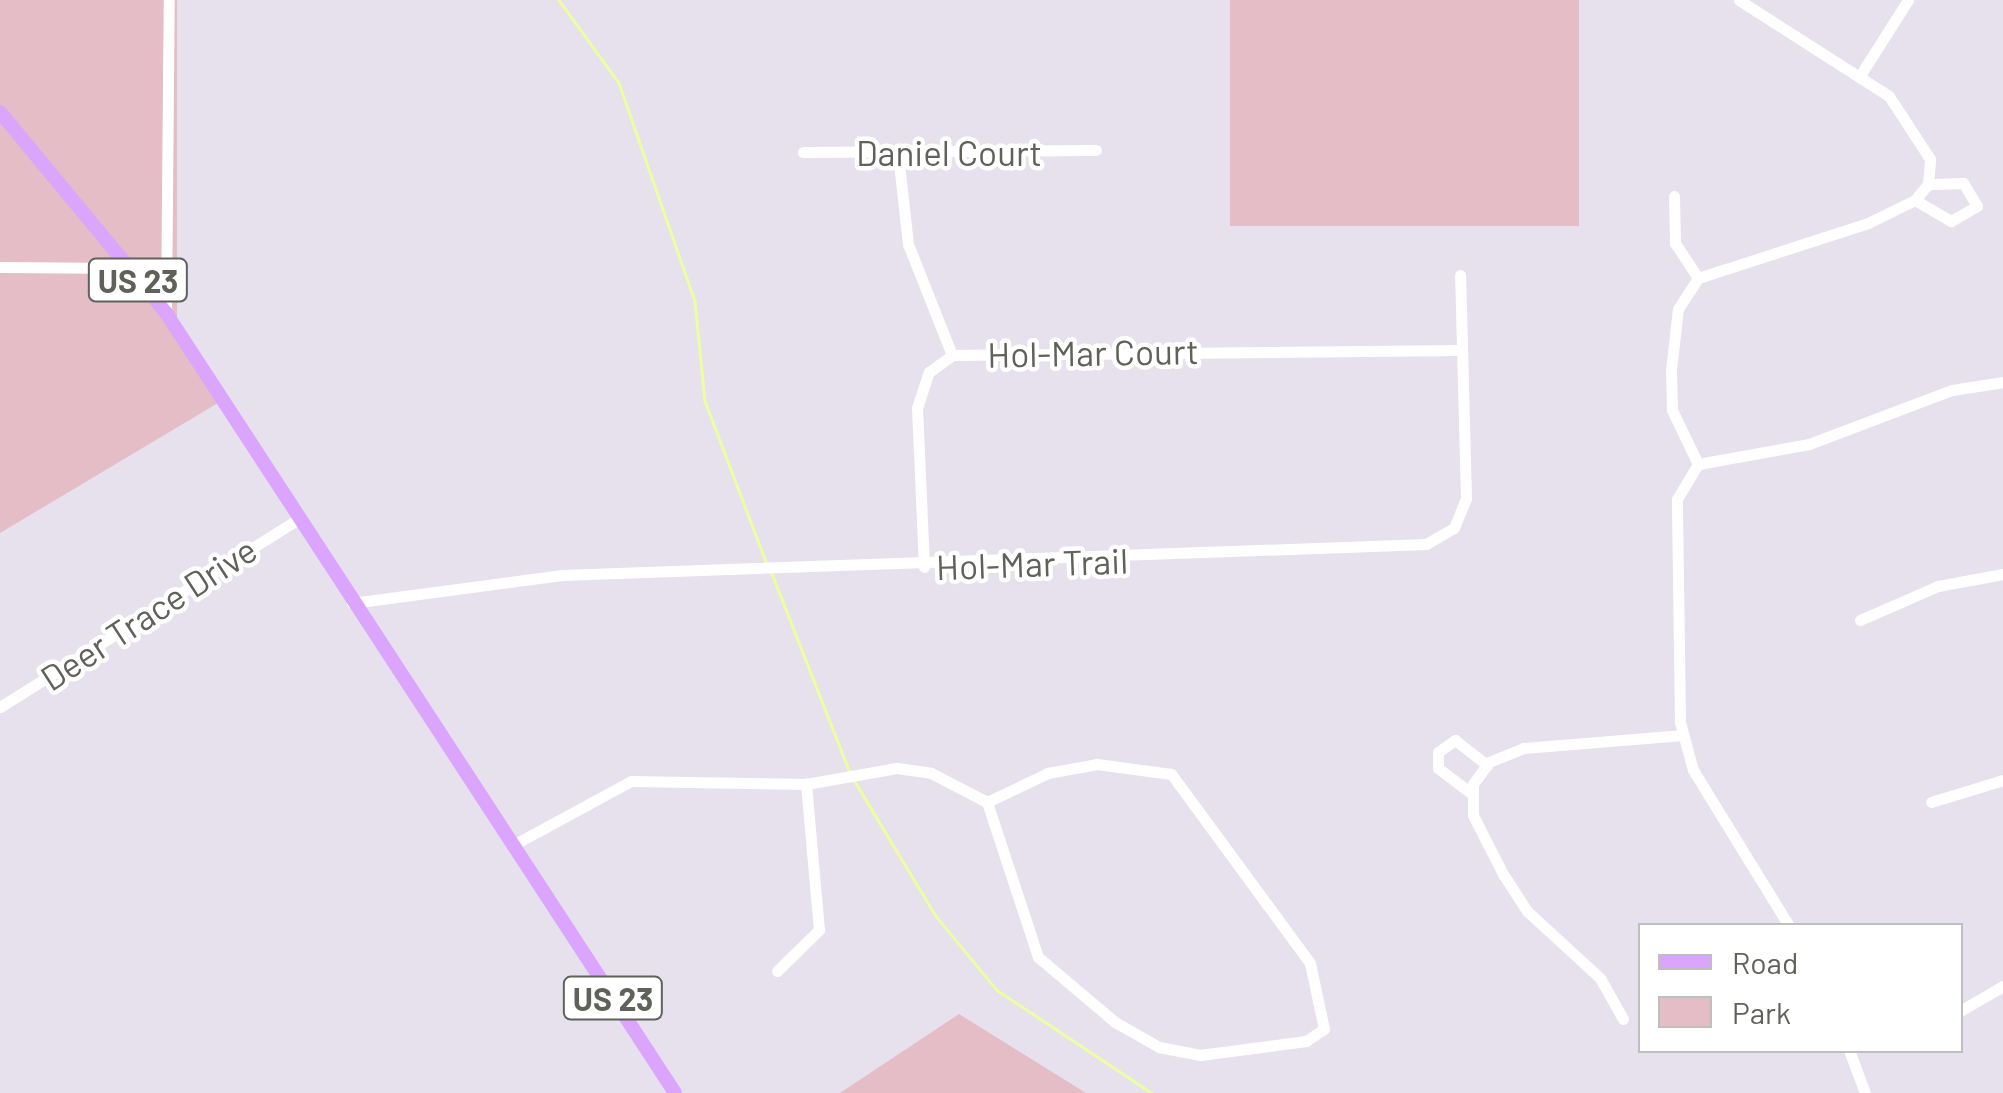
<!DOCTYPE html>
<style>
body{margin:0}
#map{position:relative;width:2003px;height:1093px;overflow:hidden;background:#e7e1ed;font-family:Barlow,sans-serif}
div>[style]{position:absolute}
.green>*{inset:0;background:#e4bdc6;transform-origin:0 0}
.stream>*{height:2.5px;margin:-1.25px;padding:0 1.25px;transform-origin:1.25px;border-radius:1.25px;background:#ebfea0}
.minor>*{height:11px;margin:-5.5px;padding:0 5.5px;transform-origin:5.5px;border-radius:5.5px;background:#fff}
.major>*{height:14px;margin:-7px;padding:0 7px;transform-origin:7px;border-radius:7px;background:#dba5fe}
span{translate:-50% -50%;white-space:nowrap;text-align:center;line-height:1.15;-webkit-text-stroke:9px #fff;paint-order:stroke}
.shield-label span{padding:2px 8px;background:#fff;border:2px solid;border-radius:8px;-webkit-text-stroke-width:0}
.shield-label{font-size:32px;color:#5f625a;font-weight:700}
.street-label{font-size:35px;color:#5f625a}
.legend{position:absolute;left:1638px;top:923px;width:325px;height:130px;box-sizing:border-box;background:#fff;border:2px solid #bfc0bd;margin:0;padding:12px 18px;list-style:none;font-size:30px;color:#5f625a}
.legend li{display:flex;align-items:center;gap:20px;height:50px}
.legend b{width:50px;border:2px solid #bfc0bd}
</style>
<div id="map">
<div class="green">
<div style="clip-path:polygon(0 0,177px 0,177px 331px,218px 403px,0 533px)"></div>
<div style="left:1230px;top:0;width:349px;height:226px"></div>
<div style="clip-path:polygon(959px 1014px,1086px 1093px,840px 1093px)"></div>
</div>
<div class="stream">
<div style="left:559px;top:0;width:102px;rotate:54.1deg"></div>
<div style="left:619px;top:83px;width:231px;rotate:70.8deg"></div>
<div style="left:695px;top:301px;width:100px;rotate:84.3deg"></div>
<div style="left:705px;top:401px;width:174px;rotate:69.2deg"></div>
<div style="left:771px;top:571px;width:217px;rotate:68.6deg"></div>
<div style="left:854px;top:780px;width:159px;rotate:58.9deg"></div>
<div style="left:936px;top:916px;width:96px;rotate:50.5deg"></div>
<div style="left:997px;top:990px;width:186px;rotate:33.6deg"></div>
</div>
<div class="minor">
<div style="left:1861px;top:74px;width:88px;rotate:-57.6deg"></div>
<div style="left:803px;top:152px;width:293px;rotate:-0.4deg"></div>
<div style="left:898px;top:154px;width:91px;rotate:83.7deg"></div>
<div style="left:908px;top:244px;width:119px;rotate:68.4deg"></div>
<div style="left:1674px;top:196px;width:47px;rotate:88.8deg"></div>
<div style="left:1675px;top:243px;width:42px;rotate:56.7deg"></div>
<div style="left:1915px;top:200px;width:42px;rotate:30.3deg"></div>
<div style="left:1951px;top:221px;width:30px;rotate:-30deg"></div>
<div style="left:1977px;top:206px;width:27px;rotate:-121deg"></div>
<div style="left:1963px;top:183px;width:35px;rotate:178deg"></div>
<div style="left:0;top:267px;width:127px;rotate:0.5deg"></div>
<div style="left:166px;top:313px;width:313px;rotate:-89.5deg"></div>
<div style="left:1698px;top:464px;width:60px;rotate:-115.7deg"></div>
<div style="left:1672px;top:410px;width:40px;rotate:-91.4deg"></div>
<div style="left:1671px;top:370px;width:61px;rotate:-83.5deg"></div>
<div style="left:1678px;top:309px;width:37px;rotate:-57deg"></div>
<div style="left:1698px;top:278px;width:179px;rotate:-17.9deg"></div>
<div style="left:1868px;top:223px;width:52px;rotate:-26.1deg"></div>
<div style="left:1915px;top:200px;width:21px;rotate:-51deg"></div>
<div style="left:1928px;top:184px;width:25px;rotate:-85deg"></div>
<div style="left:1930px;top:159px;width:75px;rotate:-123.1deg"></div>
<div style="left:1889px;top:96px;width:178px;rotate:-147.4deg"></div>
<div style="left:924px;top:567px;width:159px;rotate:-92.5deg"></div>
<div style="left:917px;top:408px;width:38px;rotate:-72deg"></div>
<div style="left:929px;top:372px;width:29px;rotate:-36deg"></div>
<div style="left:952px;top:355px;width:508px;rotate:-0.56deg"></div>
<div style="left:352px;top:603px;width:212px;rotate:-7.6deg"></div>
<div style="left:562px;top:575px;width:865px;rotate:-2.05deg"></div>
<div style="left:1426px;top:544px;width:32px;rotate:-30deg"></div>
<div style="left:1454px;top:528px;width:31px;rotate:-68deg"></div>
<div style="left:1466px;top:499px;width:224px;rotate:-91.5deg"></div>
<div style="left:1860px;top:620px;width:85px;rotate:-23.6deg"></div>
<div style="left:1938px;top:586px;width:66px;rotate:-10.5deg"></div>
<div style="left:0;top:707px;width:352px;rotate:-32.2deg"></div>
<div style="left:1471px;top:793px;width:41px;rotate:-142.9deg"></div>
<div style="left:1438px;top:768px;width:16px;rotate:-90deg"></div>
<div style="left:1438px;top:752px;width:21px;rotate:-35deg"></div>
<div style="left:1455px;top:740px;width:41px;rotate:38deg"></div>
<div style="left:1931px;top:802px;width:75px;rotate:-17deg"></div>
<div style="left:515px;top:844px;width:132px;rotate:-28.5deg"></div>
<div style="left:631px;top:781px;width:175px;rotate:1deg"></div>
<div style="left:806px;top:784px;width:92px;rotate:-10deg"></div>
<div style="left:897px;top:768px;width:34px;rotate:8deg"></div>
<div style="left:931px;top:773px;width:63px;rotate:27.4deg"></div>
<div style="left:987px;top:802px;width:163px;rotate:71.8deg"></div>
<div style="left:1038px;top:957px;width:101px;rotate:40.2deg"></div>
<div style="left:1115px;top:1022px;width:51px;rotate:29.6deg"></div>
<div style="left:1159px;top:1047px;width:42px;rotate:11deg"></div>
<div style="left:1200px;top:1055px;width:107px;rotate:-7.5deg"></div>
<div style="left:1306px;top:1041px;width:22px;rotate:-34deg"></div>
<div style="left:1324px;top:1029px;width:67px;rotate:-102deg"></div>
<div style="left:1310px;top:963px;width:235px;rotate:-126.3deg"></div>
<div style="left:1171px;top:774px;width:75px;rotate:-172.3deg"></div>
<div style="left:1097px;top:764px;width:50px;rotate:169.6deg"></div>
<div style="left:1048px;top:773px;width:68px;rotate:154.6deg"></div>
<div style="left:1789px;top:926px;width:183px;rotate:-121.6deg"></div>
<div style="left:1693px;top:770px;width:50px;rotate:-105.2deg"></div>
<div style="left:1680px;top:722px;width:223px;rotate:-90.8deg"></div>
<div style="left:1677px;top:499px;width:41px;rotate:-59deg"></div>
<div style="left:1698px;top:464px;width:113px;rotate:-10.2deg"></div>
<div style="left:1809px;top:444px;width:153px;rotate:-20.7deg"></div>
<div style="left:1952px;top:390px;width:52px;rotate:-8.9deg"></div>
<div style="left:777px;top:971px;width:59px;rotate:-44.3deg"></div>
<div style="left:819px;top:930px;width:147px;rotate:-95.1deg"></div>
<div style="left:1960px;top:1011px;width:50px;rotate:-30.2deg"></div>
<div style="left:1623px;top:1019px;width:47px;rotate:-119.3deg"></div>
<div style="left:1600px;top:978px;width:99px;rotate:-137.5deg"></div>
<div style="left:1527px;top:911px;width:44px;rotate:-123deg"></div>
<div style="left:1503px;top:874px;width:66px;rotate:-117deg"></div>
<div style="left:1473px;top:815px;width:31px;rotate:-90deg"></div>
<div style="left:1473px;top:784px;width:27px;rotate:-54deg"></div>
<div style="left:1489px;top:762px;width:37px;rotate:-22deg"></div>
<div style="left:1523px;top:748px;width:161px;rotate:-4.6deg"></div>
<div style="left:1849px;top:1050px;width:46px;rotate:69.6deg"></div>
</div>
<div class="major">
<div style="left:0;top:112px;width:261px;rotate:50.4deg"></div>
<div style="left:166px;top:313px;width:931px;rotate:56.87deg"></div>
</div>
<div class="shield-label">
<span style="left:138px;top:280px">US 23</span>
<span style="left:613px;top:998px">US 23</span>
</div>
<div class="street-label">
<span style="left:949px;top:152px">Daniel Court</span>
<span style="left:1093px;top:352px;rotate:-1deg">Hol-Mar Court</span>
<span style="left:1032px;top:563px;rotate:-2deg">Hol-Mar Trail</span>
<span style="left:148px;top:613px;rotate:-33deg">Deer Trace Drive</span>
</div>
<ul class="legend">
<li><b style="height:12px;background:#dba5fe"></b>Road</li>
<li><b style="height:28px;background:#e4bdc6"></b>Park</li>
</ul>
</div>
